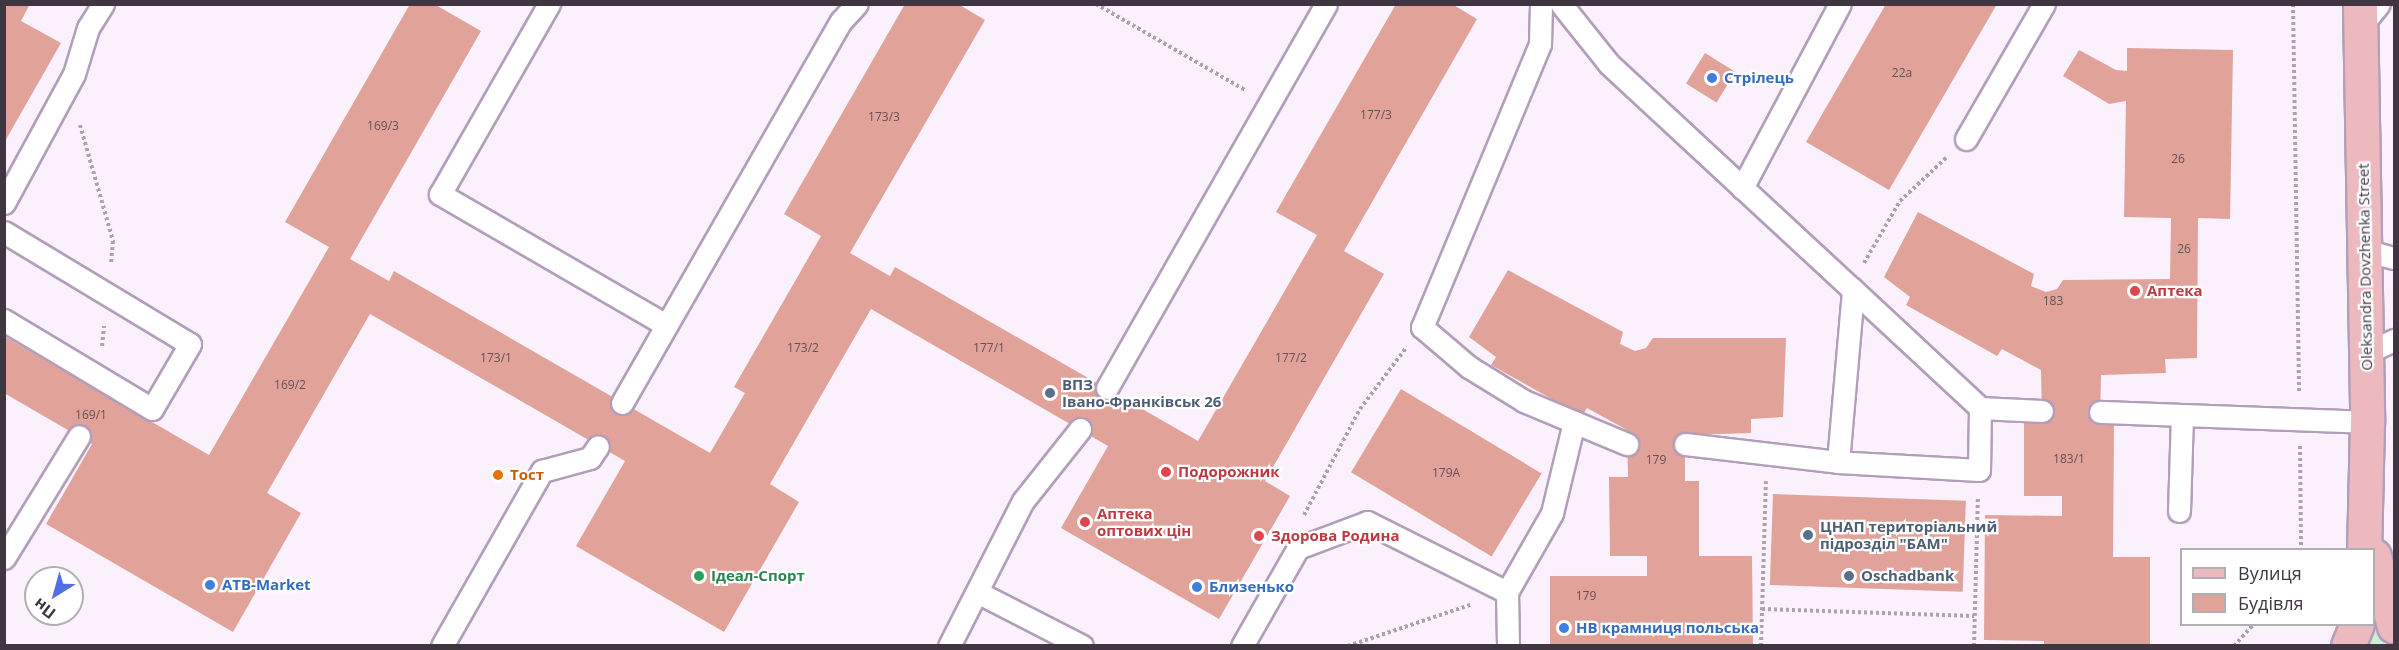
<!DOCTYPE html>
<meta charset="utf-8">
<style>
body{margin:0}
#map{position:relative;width:2399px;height:650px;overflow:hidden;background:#faf1fd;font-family:"Open Sans",sans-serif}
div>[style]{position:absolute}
.green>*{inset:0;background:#caeed8}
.building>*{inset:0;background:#e0a299;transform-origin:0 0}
.path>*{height:4px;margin-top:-2px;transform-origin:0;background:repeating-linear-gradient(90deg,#aba2ae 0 3px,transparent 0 6px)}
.roads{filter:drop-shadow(2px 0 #b39eba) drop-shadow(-2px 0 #b39eba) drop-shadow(0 2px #b39eba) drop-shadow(0 -2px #b39eba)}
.lane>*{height:21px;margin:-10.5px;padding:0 10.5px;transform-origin:10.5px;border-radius:10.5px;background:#fff}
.primary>*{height:33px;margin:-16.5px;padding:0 16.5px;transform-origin:16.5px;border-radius:16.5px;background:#ecb9bf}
.dots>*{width:16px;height:16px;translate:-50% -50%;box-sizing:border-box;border:3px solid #fff;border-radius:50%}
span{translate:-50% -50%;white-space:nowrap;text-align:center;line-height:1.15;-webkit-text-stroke:4.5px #fff;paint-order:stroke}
.number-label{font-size:12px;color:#675158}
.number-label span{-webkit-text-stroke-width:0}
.shop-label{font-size:15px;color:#366cbe;font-weight:700}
.left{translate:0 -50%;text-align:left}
.street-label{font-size:15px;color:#3f3642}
.health-label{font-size:15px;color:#be3a42;font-weight:700}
.service-label{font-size:15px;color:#4e5e75;font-weight:700}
.food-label{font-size:15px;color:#c56008;font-weight:700}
.leisure-label{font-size:15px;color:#27864d;font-weight:700}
.frame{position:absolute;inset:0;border:6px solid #3f3642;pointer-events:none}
.legend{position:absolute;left:2180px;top:548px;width:195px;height:78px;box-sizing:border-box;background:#fff;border:2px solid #b2afb3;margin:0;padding:8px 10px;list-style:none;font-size:18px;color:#3f3642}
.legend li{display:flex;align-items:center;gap:12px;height:30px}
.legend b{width:30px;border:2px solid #b2afb3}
.north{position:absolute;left:24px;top:566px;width:60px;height:60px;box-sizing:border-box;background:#fff;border:2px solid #b2afb3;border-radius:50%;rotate:217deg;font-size:16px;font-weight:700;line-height:24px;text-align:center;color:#3f3642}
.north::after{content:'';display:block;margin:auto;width:21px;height:27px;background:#536de3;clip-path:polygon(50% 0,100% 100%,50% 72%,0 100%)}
</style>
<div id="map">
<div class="green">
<div style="clip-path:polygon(2374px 578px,2378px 632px,2385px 645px,2360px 646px,2367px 625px,2374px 624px)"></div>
</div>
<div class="building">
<div style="clip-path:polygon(4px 4px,30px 4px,21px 21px,61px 43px,4px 143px)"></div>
<div style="clip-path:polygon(410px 4px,434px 4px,481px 31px,350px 259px,389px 281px,394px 271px,710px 453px,745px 393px,734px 387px,821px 236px,784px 214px,905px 4px,958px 4px,985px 20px,850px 253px,890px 276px,895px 267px,1198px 441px,1317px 235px,1276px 212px,1396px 4px,1452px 4px,1477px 19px,1344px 251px,1384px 274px,1265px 481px,1290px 496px,1219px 619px,1061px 528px,1108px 446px,871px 309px,770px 484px,799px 502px,724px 632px,576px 546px,625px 461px,370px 314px,267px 493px,301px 513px,233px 632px,46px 524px,92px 444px,4px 393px,4px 336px,209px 455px,329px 247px,285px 222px)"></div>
<div style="clip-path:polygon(1886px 4px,1997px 4px,1889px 190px,1806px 142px)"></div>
<div style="clip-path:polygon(2127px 48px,2233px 50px,2230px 219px,2198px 218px,2197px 358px,2165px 359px,2166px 373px,2101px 375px,2100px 422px,2114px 422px,2113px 557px,2150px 557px,2150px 646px,2044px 646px,2044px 641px,1984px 640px,1985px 515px,2062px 516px,2062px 496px,2024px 496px,2024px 417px,2042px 417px,2041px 370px,2002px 349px,1997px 356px,1906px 305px,1910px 297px,1884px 277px,1918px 212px,2034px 274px,2031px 286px,2046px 292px,2057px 289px,2063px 280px,2170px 279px,2171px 218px,2124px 217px,2126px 101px,2109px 104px,2063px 76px,2079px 50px,2116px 70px,2127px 71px)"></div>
<div style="left:1705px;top:53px;width:36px;height:36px;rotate:32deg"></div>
<div style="clip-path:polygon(1508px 270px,1623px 332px,1620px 344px,1635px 351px,1646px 348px,1653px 338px,1786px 338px,1783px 417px,1751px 419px,1751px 433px,1685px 435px,1685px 481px,1699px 481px,1699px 556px,1752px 556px,1753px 646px,1550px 646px,1550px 576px,1647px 576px,1647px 556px,1610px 556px,1609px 477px,1628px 477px,1627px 430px,1587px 408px,1582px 416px,1491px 365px,1496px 357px,1469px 337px)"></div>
<div style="left:1401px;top:389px;width:164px;height:97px;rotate:31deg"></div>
<div style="left:1773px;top:494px;width:193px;height:91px;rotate:2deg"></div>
</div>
<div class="path">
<div style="left:1096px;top:4px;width:172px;rotate:30deg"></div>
<div style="left:2293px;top:4px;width:387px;rotate:89.1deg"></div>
<div style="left:80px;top:125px;width:121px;rotate:74.1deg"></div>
<div style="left:113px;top:241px;width:24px;rotate:95deg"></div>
<div style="left:1864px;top:263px;width:72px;rotate:-59.9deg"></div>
<div style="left:1900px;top:201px;width:64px;rotate:-43.1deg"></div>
<div style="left:102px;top:346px;width:20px;rotate:-84deg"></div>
<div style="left:2300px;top:446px;width:104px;rotate:89.4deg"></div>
<div style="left:1304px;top:515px;width:120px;rotate:-62.2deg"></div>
<div style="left:1360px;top:409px;width:76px;rotate:-53deg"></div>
<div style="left:1762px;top:609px;width:212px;rotate:1.9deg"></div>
<div style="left:1348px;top:646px;width:129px;rotate:-18.6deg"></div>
<div style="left:1761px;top:646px;width:165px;rotate:-88.3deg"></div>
<div style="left:1974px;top:646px;width:148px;rotate:-88.5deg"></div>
<div style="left:2234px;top:646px;width:30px;rotate:-48deg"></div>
</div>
<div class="roads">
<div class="lane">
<div style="left:549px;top:4px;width:219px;rotate:119.8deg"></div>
<div style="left:440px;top:194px;width:261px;rotate:30.1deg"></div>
<div style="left:1541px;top:4px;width:40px;rotate:91.4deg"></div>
<div style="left:1540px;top:44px;width:307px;rotate:112.6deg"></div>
<div style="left:1422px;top:327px;width:62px;rotate:40.4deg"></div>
<div style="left:1469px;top:367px;width:65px;rotate:31.7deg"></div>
<div style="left:1524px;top:401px;width:112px;rotate:22.7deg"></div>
<div style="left:1561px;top:4px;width:77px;rotate:51.3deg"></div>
<div style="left:1609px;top:64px;width:328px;rotate:42.8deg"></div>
<div style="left:1850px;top:287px;width:178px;rotate:42.9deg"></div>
<div style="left:1980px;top:408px;width:62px;rotate:90.9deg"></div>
<div style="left:1979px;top:470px;width:141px;rotate:-176.8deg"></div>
<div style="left:1838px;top:462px;width:173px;rotate:-85deg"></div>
<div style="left:2361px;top:26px;width:28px;rotate:-51deg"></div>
<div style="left:1966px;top:139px;width:156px;rotate:-60deg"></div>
<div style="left:1742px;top:188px;width:208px;rotate:-62deg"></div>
<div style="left:4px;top:203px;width:147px;rotate:-61.5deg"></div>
<div style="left:74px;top:74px;width:48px;rotate:-73.1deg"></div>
<div style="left:88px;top:28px;width:28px;rotate:-58deg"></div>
<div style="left:4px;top:232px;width:217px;rotate:31.1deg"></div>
<div style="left:190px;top:344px;width:75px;rotate:120.3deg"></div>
<div style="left:152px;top:409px;width:173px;rotate:-149deg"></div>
<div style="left:2364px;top:250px;width:31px;rotate:15deg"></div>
<div style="left:2366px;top:353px;width:31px;rotate:-25deg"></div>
<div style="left:1107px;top:388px;width:442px;rotate:-60.3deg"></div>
<div style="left:622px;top:403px;width:440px;rotate:-60.2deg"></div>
<div style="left:841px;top:21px;width:23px;rotate:-47deg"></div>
<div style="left:1980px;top:408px;width:62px;rotate:2.8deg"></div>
<div style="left:2100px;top:412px;width:267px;rotate:2.1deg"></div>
<div style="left:1685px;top:444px;width:154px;rotate:6.7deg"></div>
<div style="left:2179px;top:511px;width:96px;rotate:-88.2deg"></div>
<div style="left:4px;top:558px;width:143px;rotate:-58.4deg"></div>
<div style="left:977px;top:592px;width:118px;rotate:27.2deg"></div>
<div style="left:1507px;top:592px;width:91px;rotate:-60.3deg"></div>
<div style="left:1552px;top:513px;width:94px;rotate:-76.4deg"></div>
<div style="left:442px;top:646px;width:202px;rotate:-60.3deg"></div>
<div style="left:542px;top:471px;width:50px;rotate:-15.2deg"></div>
<div style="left:590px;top:458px;width:14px;rotate:-56deg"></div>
<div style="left:949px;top:646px;width:163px;rotate:-63deg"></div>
<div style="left:1023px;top:501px;width:92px;rotate:-51.6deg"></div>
<div style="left:1242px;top:646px;width:113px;rotate:-60.3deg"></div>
<div style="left:1298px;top:548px;width:74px;rotate:-20.6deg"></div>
<div style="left:1367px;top:522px;width:157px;rotate:26.6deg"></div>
<div style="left:1507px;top:592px;width:54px;rotate:88.9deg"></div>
</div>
<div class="primary">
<div style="left:2360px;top:4px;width:418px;rotate:89deg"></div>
<div style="left:2367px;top:422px;width:128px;rotate:91.3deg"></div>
<div style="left:2374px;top:556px;width:73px;rotate:74.1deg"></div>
<div style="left:2348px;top:646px;width:24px;rotate:-68deg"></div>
</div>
</div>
<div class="dots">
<div style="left:1712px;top:78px;background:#3f7fe0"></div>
<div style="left:2135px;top:291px;background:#e0444e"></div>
<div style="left:1050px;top:393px;background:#5c6f8a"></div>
<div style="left:1166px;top:472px;background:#e0444e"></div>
<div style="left:498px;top:475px;background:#e8710a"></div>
<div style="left:1085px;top:522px;background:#e0444e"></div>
<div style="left:1808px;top:535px;background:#5c6f8a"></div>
<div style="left:1259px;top:536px;background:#e0444e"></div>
<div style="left:699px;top:576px;background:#2e9e5b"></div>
<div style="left:1849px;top:576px;background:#5c6f8a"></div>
<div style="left:210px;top:585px;background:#3f7fe0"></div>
<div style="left:1197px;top:587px;background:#3f7fe0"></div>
<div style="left:1564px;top:628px;background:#3f7fe0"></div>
</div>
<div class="number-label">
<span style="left:1902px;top:73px">22а</span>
<span style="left:1376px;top:115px">177/3</span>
<span style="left:884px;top:117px">173/3</span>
<span style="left:383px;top:126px">169/3</span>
<span style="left:2178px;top:159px">26</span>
<span style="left:2184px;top:249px">26</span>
<span style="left:2053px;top:301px">183</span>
<span style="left:803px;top:348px">173/2</span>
<span style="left:989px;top:348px">177/1</span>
<span style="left:496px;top:358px">173/1</span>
<span style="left:1291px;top:358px">177/2</span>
<span style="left:290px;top:385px">169/2</span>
<span style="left:91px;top:415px">169/1</span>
<span style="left:2069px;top:459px">183/1</span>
<span style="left:1656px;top:460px">179</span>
<span style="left:1446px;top:473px">179А</span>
<span style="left:1586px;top:596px">179</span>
</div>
<div class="shop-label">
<span class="left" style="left:1724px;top:78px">Стрілець</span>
<span class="left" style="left:222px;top:585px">ATB-Market</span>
<span class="left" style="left:1209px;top:587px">Близенько</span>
<span class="left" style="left:1576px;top:628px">НВ крамниця польська</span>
</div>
<div class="street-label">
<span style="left:2365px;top:267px;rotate:-91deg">Oleksandra Dovzhenka Street</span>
</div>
<div class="health-label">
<span class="left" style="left:2147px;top:291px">Аптека</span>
<span class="left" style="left:1178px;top:472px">Подорожник</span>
<span class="left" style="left:1097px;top:522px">Аптека<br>оптових цін</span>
<span class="left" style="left:1271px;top:536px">Здорова Родина</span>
</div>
<div class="service-label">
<span class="left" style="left:1062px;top:393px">ВПЗ<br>Івано-Франківськ 26</span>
<span class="left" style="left:1820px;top:535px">ЦНАП територіальний<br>підрозділ "БАМ"</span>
<span class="left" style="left:1861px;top:576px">Oschadbank</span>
</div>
<div class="food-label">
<span class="left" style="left:510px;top:475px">Тост</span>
</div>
<div class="leisure-label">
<span class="left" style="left:711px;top:576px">Ідеал-Спорт</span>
</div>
<div class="frame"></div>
<ul class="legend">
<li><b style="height:8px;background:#ecb9bf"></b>Вулиця</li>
<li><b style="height:16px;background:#e0a299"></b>Будівля</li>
</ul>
<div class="north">Пн</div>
</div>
